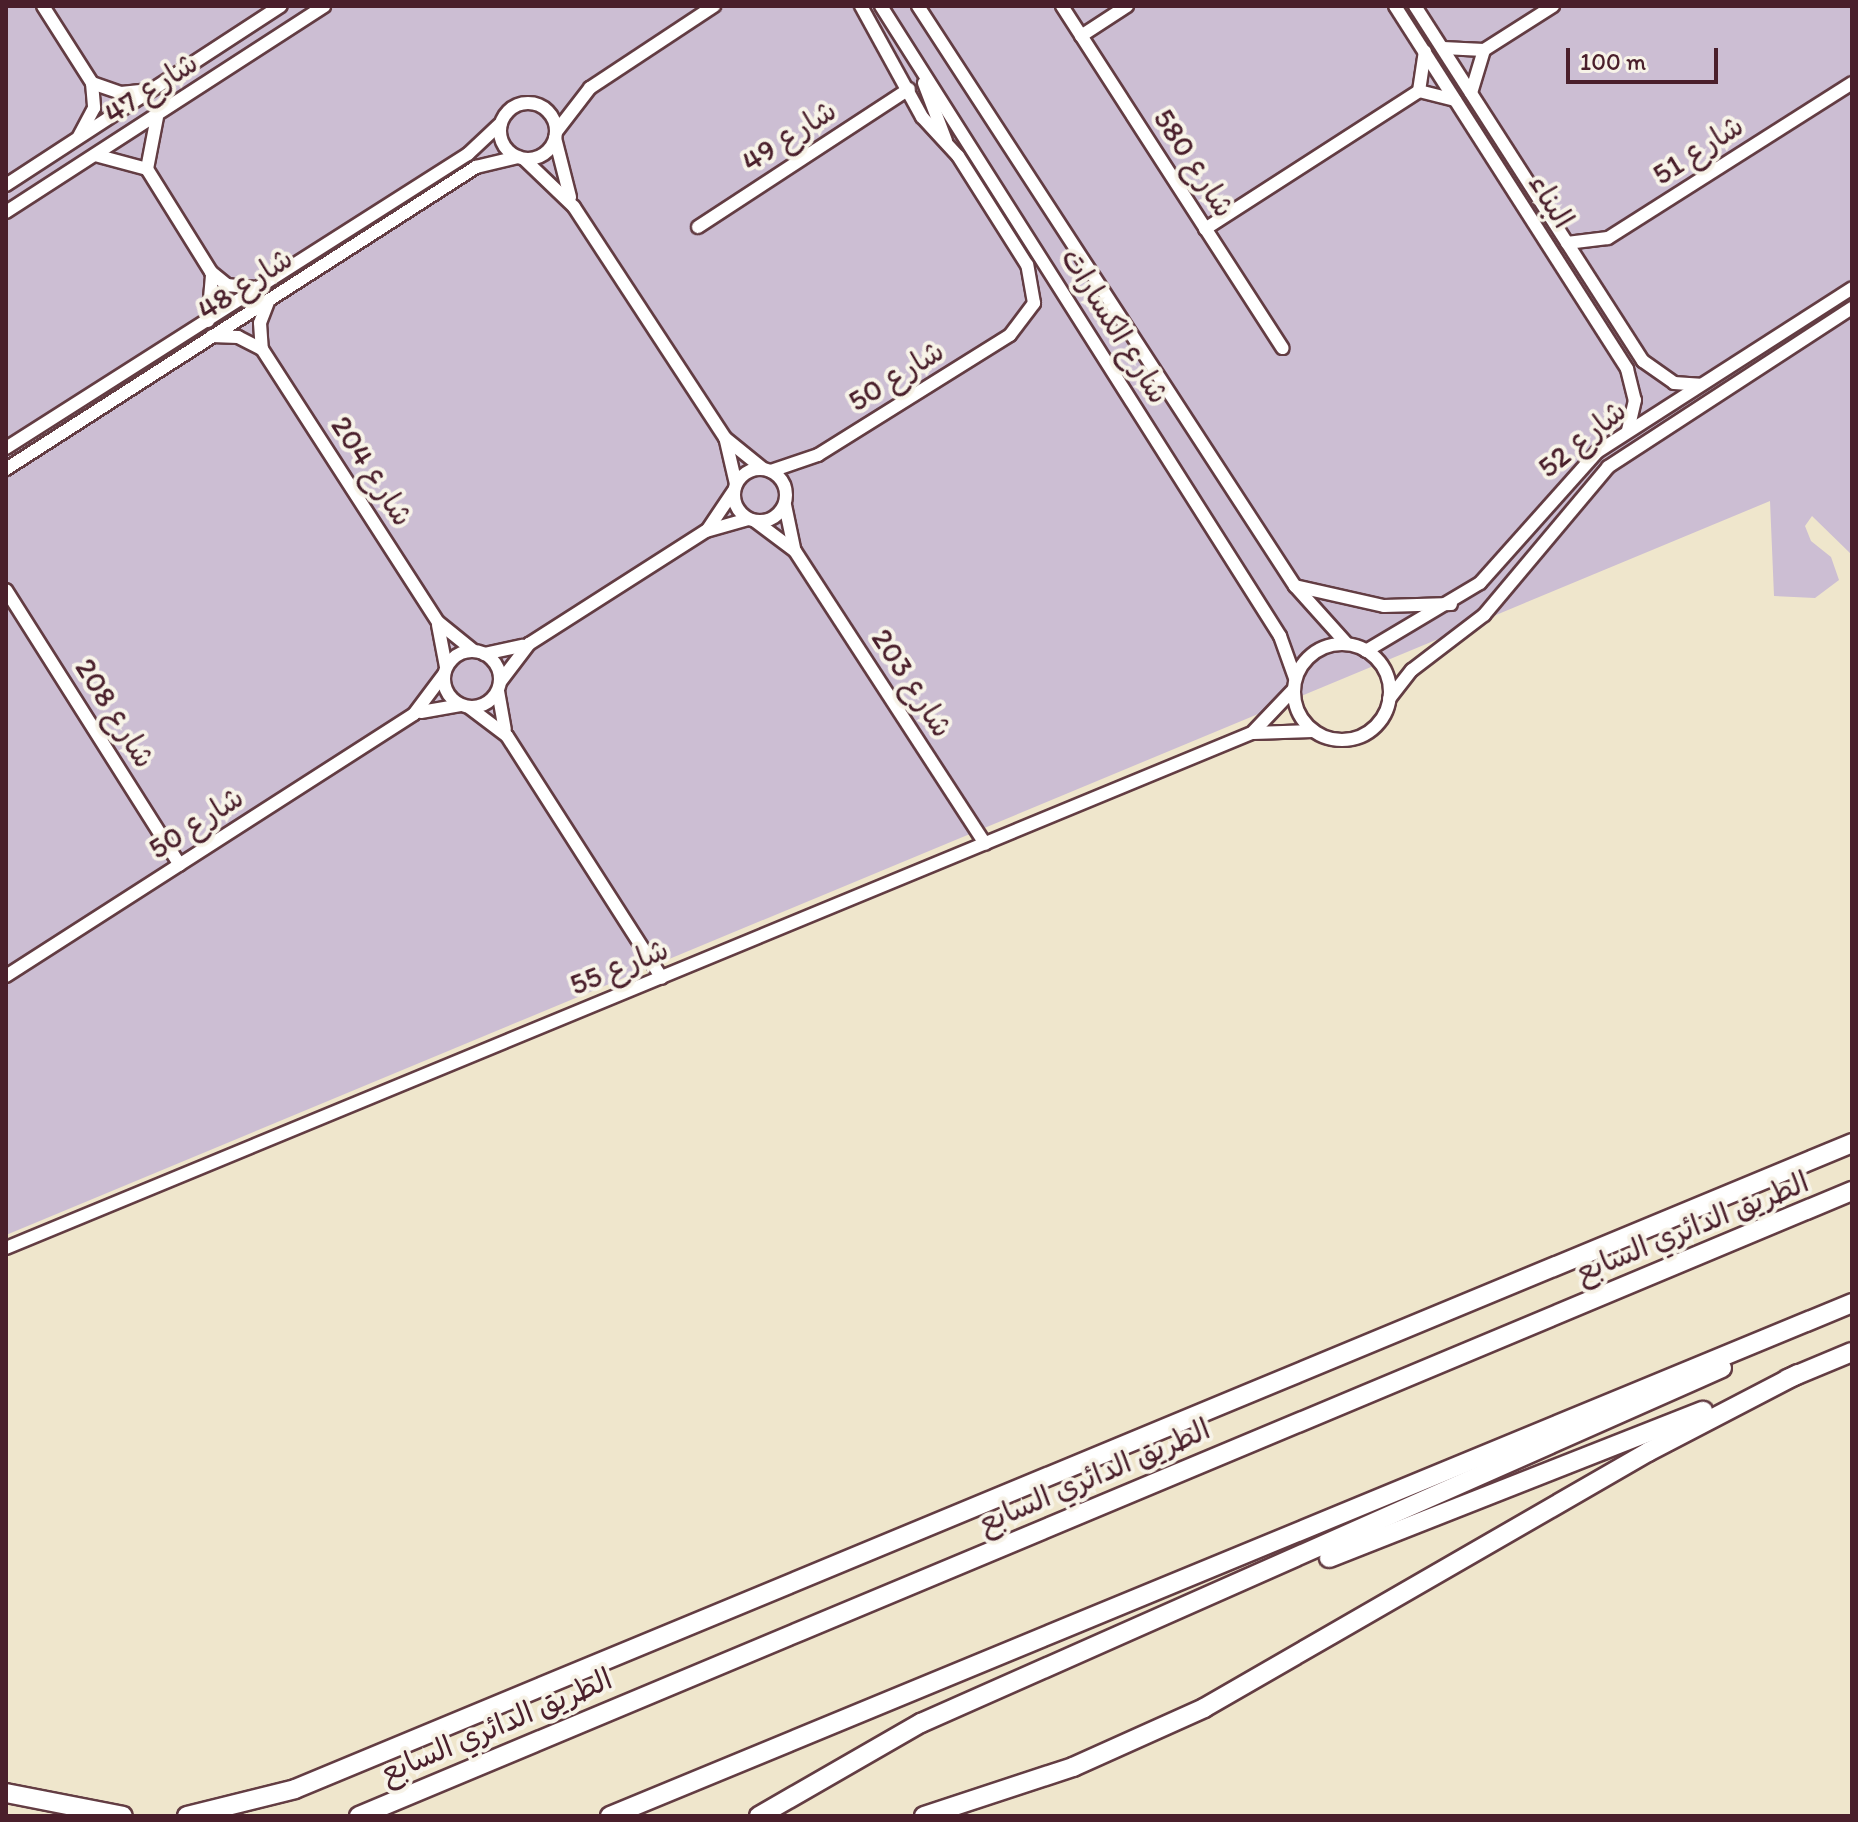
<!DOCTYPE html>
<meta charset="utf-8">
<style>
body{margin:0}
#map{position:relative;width:1858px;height:1822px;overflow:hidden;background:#efe6cc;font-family:Itim,"Playpen Sans Arabic",sans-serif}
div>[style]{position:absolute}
.industrial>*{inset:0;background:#ccbed3}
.roads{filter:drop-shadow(2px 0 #633d43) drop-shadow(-2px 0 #633d43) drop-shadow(0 2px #633d43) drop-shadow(0 -2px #633d43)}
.minor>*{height:12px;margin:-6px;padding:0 6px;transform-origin:6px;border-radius:6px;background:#fff}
.minor>.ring{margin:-6px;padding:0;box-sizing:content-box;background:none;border:12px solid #fff;border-radius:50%}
.highway>*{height:18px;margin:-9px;padding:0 9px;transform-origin:9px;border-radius:9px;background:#fff}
span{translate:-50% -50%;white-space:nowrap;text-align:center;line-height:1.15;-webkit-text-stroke:8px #f7f3e8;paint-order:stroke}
.street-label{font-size:30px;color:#4a1f2b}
.frame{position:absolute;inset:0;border:8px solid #4a1f2b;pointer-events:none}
.scale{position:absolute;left:1566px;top:48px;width:152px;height:36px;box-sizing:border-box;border:4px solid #4a1f2b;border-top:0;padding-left:10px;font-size:24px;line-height:28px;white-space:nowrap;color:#4a1f2b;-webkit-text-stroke:6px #f7f3e8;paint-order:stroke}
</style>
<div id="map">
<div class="industrial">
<div style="clip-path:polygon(6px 6px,1852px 6px,1852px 555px,1812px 516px,1805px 526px,1811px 541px,1831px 557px,1839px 580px,1815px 598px,1774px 596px,1770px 501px,6px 1235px)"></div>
</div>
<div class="roads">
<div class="minor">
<div style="left:43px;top:6px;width:91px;rotate:57.5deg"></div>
<div style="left:92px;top:83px;width:25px;rotate:85deg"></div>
<div style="left:94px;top:108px;width:32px;rotate:118deg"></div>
<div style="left:881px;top:6px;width:746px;rotate:57.65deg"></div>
<div style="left:1280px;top:636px;width:45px;rotate:70.3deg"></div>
<div style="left:918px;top:6px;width:692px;rotate:56.98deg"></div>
<div style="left:1295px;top:586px;width:78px;rotate:48.1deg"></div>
<div style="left:1062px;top:6px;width:407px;rotate:57.2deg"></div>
<div style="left:1395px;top:6px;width:431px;rotate:57.4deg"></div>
<div style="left:1627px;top:369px;width:32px;rotate:76deg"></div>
<div style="left:1635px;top:400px;width:32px;rotate:103deg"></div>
<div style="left:1415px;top:6px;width:422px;rotate:57.3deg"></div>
<div style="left:1643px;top:361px;width:38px;rotate:35deg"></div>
<div style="left:1674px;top:383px;width:26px;rotate:4deg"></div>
<div style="left:1081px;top:36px;width:55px;rotate:-33.1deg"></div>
<div style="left:1443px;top:48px;width:41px;rotate:2.8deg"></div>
<div style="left:1484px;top:50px;width:82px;rotate:-32.5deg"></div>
<div style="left:92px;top:83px;width:31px;rotate:19deg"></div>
<div style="left:121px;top:93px;width:29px;rotate:-6deg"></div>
<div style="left:924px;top:83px;width:62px;rotate:69.2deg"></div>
<div style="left:1419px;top:91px;width:40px;rotate:-81.5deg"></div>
<div style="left:1471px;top:93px;width:45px;rotate:-73.2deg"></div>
<div class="ring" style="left:500px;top:103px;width:44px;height:44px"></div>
<div style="left:157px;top:117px;width:53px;rotate:100.9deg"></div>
<div style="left:147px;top:169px;width:121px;rotate:58.1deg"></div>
<div style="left:211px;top:272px;width:21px;rotate:39deg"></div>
<div style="left:227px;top:285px;width:29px;rotate:6deg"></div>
<div style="left:556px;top:132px;width:56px;rotate:-52.3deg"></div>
<div style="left:590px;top:88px;width:149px;rotate:-33.5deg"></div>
<div style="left:555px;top:138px;width:61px;rotate:75.7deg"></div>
<div style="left:95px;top:155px;width:54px;rotate:15.1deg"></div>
<div style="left:524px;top:159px;width:69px;rotate:43.8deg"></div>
<div style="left:574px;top:207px;width:276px;rotate:56.8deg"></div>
<div style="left:725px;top:438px;width:48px;rotate:39deg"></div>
<div style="left:6px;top:185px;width:328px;rotate:-33.1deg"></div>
<div style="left:6px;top:212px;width:379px;rotate:-32.9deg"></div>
<div style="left:698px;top:227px;width:252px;rotate:-33.2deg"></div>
<div style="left:1205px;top:229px;width:255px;rotate:-32.8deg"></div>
<div style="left:1419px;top:91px;width:37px;rotate:14deg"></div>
<div style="left:1567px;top:243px;width:41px;rotate:-7deg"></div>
<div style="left:1608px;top:238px;width:289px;rotate:-32.4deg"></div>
<div style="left:268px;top:302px;width:22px;rotate:111deg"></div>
<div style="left:260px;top:323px;width:26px;rotate:86deg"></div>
<div style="left:262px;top:349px;width:325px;rotate:57.2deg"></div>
<div style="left:438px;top:622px;width:46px;rotate:38.9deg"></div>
<div style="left:208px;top:321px;width:46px;rotate:-85deg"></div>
<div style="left:212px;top:336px;width:26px;rotate:2deg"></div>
<div style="left:238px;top:337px;width:27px;rotate:27deg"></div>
<div style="left:726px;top:441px;width:44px;rotate:76.9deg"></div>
<div style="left:6px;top:448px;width:548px;rotate:-32.47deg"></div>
<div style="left:468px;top:154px;width:45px;rotate:-43.2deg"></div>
<div class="ring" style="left:734px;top:469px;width:40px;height:40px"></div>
<div style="left:6px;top:469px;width:559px;rotate:-32.72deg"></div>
<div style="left:476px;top:167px;width:43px;rotate:-13.4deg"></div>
<div style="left:771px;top:471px;width:50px;rotate:-18.8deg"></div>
<div style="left:818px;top:455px;width:226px;rotate:-32deg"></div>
<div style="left:1010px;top:335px;width:40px;rotate:-53deg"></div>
<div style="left:1034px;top:303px;width:39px;rotate:-100deg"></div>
<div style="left:1027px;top:265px;width:129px;rotate:-122.3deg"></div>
<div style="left:958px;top:156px;width:53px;rotate:-132.7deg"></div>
<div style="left:922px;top:117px;width:127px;rotate:-118.8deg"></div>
<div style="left:785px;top:505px;width:44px;rotate:78.2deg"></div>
<div style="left:755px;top:521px;width:50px;rotate:36.9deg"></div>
<div style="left:795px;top:551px;width:349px;rotate:57deg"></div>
<div style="left:708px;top:529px;width:45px;rotate:-56deg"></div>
<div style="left:1295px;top:586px;width:91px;rotate:12.7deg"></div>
<div style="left:1384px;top:606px;width:67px;rotate:-1.7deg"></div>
<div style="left:6px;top:590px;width:325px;rotate:57.7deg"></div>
<div style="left:438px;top:625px;width:43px;rotate:79.2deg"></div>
<div class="ring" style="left:1294px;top:644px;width:84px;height:84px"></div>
<div class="ring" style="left:444px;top:651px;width:44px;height:44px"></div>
<div style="left:1366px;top:651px;width:133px;rotate:-30.8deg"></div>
<div style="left:1480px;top:583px;width:176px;rotate:-48.2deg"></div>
<div style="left:1597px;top:452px;width:303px;rotate:-32.7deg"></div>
<div style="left:484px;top:654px;width:40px;rotate:-12deg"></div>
<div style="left:500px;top:682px;width:48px;rotate:-52.7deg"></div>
<div style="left:529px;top:644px;width:210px;rotate:-32.6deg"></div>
<div style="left:706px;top:531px;width:44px;rotate:-15.9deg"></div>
<div style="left:498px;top:691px;width:39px;rotate:80deg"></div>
<div style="left:1389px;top:699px;width:37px;rotate:-52deg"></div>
<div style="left:1412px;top:670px;width:91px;rotate:-37.4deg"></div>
<div style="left:1484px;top:615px;width:193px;rotate:-50deg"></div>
<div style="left:1608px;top:467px;width:291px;rotate:-33.1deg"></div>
<div style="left:470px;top:708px;width:46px;rotate:37.1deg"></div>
<div style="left:507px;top:736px;width:287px;rotate:57.4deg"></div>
<div style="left:421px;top:712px;width:40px;rotate:-10deg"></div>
<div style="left:1254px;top:731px;width:57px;rotate:-46.4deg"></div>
<div style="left:6px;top:976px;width:485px;rotate:-32.7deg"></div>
<div style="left:414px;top:714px;width:50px;rotate:-53.1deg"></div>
<div style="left:6px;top:1248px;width:1348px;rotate:-22.46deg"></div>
<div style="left:1252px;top:733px;width:62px;rotate:-1.8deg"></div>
</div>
<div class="highway">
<div style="left:1787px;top:1379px;width:70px;rotate:-22.6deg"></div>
<div style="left:1329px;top:1558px;width:402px;rotate:-21.5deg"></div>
<div style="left:6px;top:1793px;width:119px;rotate:11.1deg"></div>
<div style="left:187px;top:1816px;width:111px;rotate:-14deg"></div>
<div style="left:295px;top:1789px;width:1686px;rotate:-22.53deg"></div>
<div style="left:359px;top:1816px;width:1619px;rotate:-22.72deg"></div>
<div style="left:610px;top:1816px;width:1344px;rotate:-22.44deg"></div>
<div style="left:759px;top:1816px;width:187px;rotate:-29.9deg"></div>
<div style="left:921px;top:1723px;width:876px;rotate:-23.9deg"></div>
<div style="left:924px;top:1816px;width:157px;rotate:-18.2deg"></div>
<div style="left:1073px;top:1767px;width:144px;rotate:-24.2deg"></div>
<div style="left:1204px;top:1708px;width:513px;rotate:-29.97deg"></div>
<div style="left:1648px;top:1452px;width:169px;rotate:-27.5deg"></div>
</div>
</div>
<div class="street-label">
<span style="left:151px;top:88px;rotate:-33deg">شارع 47</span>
<span style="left:789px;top:136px;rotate:-33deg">شارع 49</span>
<span style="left:1698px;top:150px;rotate:-33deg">شارع 51</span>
<span style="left:1194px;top:163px;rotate:57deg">شارع 580</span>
<span style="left:1551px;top:201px;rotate:58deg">البناء</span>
<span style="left:245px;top:284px;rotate:-33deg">شارع 48</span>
<span style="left:1115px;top:326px;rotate:58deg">شارع الكسارات</span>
<span style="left:896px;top:376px;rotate:-32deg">شارع 50</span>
<span style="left:1582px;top:439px;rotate:-39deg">شارع 52</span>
<span style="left:372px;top:471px;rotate:57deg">شارع 204</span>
<span style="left:912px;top:683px;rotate:57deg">شارع 203</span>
<span style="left:115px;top:713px;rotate:58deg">شارع 208</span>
<span style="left:196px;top:823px;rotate:-33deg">شارع 50</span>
<span style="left:619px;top:967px;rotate:-22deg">شارع 55</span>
<span style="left:1692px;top:1227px;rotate:-22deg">الطريق الدائري السابع</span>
<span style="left:1094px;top:1476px;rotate:-23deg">الطريق الدائري السابع</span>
<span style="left:496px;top:1726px;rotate:-23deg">الطريق الدائري السابع</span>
</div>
<div class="frame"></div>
<div class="scale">100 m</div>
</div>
